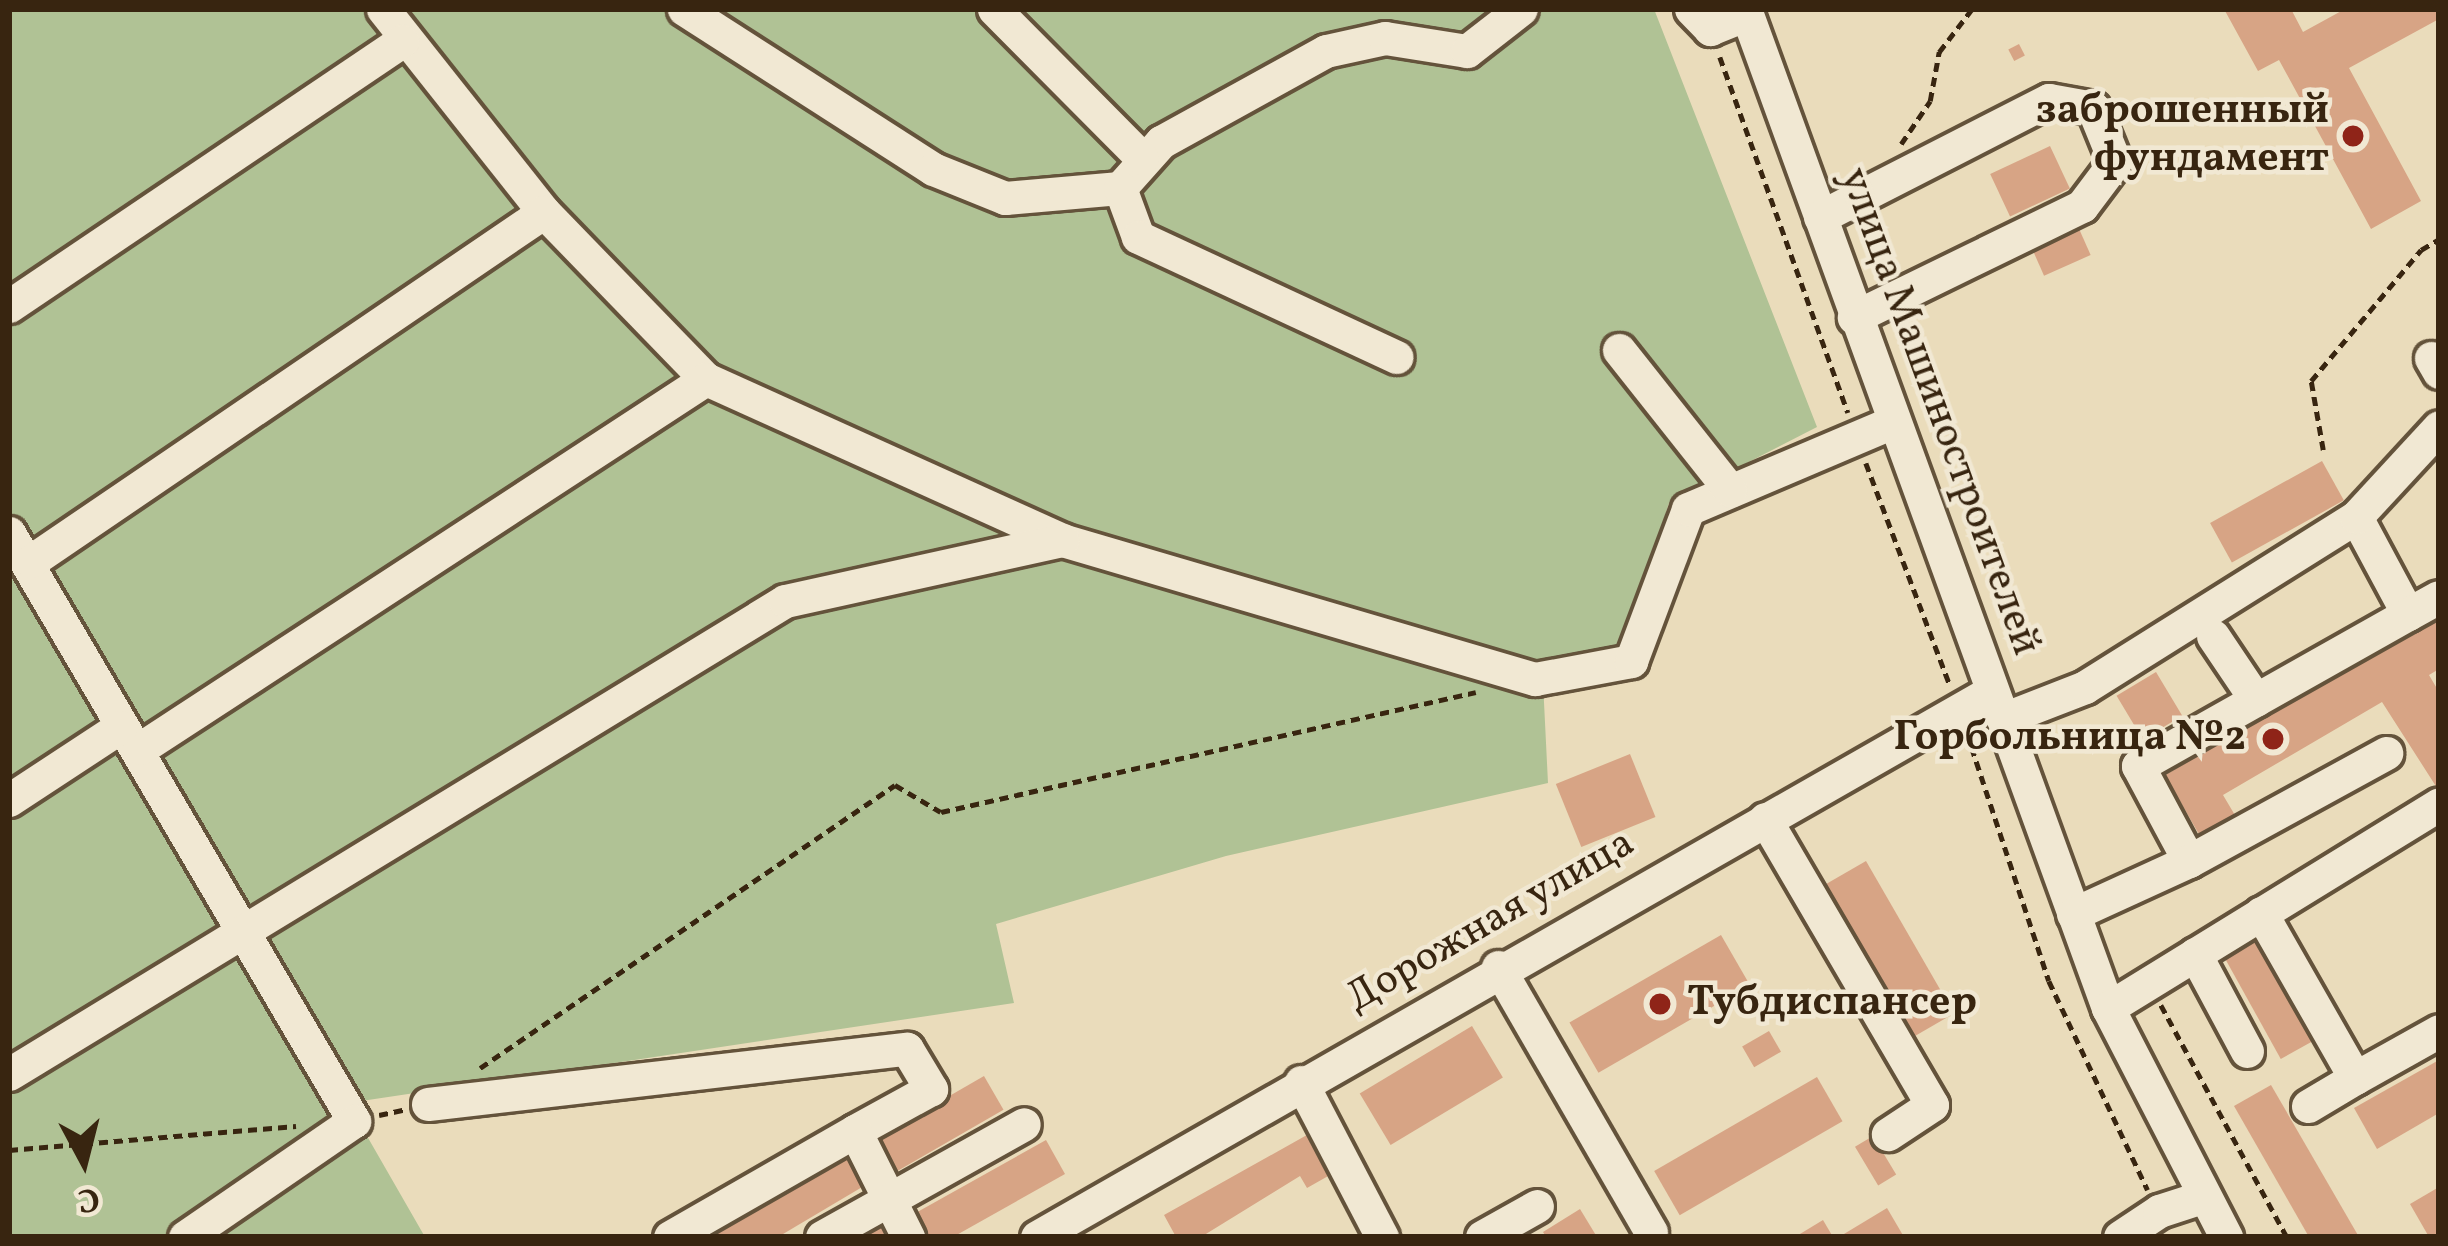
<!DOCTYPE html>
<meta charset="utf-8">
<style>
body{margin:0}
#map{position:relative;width:2448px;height:1246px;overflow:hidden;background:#eadcbb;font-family:Vollkorn,serif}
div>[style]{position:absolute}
.green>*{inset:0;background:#b0c295}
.building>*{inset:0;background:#d7a485;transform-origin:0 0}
.path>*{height:4.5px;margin-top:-2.25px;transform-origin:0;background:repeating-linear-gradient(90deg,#382510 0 9px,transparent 0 15px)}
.roads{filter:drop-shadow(3px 0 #64533b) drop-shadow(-3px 0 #64533b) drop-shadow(0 3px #64533b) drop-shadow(0 -3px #64533b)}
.minor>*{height:33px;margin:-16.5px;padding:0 16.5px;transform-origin:16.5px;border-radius:16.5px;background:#f1e8d3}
.dots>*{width:33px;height:33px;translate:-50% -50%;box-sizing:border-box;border:6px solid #f1e8d3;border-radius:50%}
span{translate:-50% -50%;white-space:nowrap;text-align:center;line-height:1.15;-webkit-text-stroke:9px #f1e8d3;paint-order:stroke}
.poi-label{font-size:42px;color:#382510;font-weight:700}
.right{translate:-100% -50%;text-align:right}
.left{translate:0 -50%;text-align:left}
.street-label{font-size:42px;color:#382510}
.frame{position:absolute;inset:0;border:12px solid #382510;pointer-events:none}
.north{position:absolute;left:24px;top:1102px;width:120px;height:120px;-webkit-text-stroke:9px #f1e8d3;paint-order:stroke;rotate:173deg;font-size:33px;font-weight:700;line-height:48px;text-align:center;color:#382510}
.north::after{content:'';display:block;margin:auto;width:42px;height:54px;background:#382510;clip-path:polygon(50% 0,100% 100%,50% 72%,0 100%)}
</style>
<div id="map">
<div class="green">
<div style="clip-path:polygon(9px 9px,1654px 9px,1817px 427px,1669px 503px,1615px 667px,1543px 682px,1548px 783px,1226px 856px,996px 924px,1014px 1003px,348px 1103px,425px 1237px,9px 1237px)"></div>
</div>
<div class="building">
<div style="clip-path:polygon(2224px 9px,2291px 9px,2303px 32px,2345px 9px,2439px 9px,2439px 19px,2349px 68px,2421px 201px,2371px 229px,2279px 60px,2258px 71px)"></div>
<div style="left:2019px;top:44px;width:13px;height:12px;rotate:63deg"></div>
<div style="left:2050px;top:146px;width:47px;height:66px;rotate:65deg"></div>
<div style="left:2076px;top:222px;width:36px;height:51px;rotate:66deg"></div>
<div style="left:2322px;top:461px;width:45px;height:128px;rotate:61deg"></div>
<div style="clip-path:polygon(2439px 615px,2439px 669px,2429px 675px,2439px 692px,2439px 791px,2382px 702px,2223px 795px,2239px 822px,2204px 843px,2165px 775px)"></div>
<div style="left:2156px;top:672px;width:51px;height:46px;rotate:59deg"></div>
<div style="left:1630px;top:754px;width:68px;height:80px;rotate:68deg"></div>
<div style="left:1866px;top:861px;width:176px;height:57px;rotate:60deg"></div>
<div style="left:1721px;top:935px;width:58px;height:175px;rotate:60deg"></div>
<div style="left:2260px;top:939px;width:115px;height:40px;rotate:61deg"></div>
<div style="left:1472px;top:1026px;width:60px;height:131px;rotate:59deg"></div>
<div style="left:1769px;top:1031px;width:24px;height:31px;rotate:60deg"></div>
<div style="clip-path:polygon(2439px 1060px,2439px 1113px,2377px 1149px,2354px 1108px)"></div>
<div style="left:984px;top:1076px;width:39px;height:131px;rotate:60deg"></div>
<div style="left:1817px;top:1077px;width:51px;height:188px;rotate:60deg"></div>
<div style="clip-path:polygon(2271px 1085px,2359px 1237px,2309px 1237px,2234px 1106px)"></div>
<div style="clip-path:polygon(1314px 1131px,1337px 1171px,1307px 1188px,1300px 1176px,1201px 1237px,1176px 1237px,1164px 1215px)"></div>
<div style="left:1873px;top:1136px;width:45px;height:21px;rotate:59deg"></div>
<div style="clip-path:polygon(1046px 1140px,1065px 1174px,953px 1237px,924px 1237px,912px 1215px)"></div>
<div style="clip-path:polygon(854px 1147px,874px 1180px,778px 1237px,703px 1237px)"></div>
<div style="clip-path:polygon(2439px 1187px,2439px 1237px,2429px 1237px,2410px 1204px)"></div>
<div style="clip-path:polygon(1887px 1208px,1904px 1237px,1839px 1237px)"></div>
<div style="clip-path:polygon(1580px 1209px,1597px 1237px,1546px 1237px,1543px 1232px)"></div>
<div style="clip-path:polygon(880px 1215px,894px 1237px,842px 1237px)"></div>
<div style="clip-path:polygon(1823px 1220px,1833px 1237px,1795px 1237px)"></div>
</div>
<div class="path">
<div style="left:1720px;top:57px;width:378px;rotate:70.2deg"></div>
<div style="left:1901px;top:144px;width:52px;rotate:-56deg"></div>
<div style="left:1930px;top:101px;width:50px;rotate:-79.6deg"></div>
<div style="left:1939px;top:52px;width:54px;rotate:-52.5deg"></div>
<div style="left:2323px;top:450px;width:70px;rotate:-99.9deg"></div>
<div style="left:2311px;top:381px;width:171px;rotate:-50deg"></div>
<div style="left:2421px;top:250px;width:21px;rotate:-31deg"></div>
<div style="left:1866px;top:463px;width:235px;rotate:69.3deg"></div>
<div style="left:1967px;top:733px;width:261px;rotate:71.7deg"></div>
<div style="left:2049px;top:981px;width:231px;rotate:64.7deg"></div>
<div style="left:2161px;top:1005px;width:264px;rotate:61.5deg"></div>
<div style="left:480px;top:1068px;width:502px;rotate:-34.29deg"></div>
<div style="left:895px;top:785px;width:53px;rotate:30.4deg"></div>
<div style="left:941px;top:812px;width:548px;rotate:-12.64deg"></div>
<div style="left:379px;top:1115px;width:25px;rotate:-12deg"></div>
<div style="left:9px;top:1150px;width:288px;rotate:-4.8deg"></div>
</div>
<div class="roads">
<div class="minor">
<div style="left:383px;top:9px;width:259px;rotate:51.6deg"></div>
<div style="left:544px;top:212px;width:233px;rotate:45.9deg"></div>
<div style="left:706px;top:379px;width:391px;rotate:24.3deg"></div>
<div style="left:1062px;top:540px;width:493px;rotate:16.4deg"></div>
<div style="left:1535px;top:679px;width:98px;rotate:-10.6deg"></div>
<div style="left:1631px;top:661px;width:162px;rotate:-69.4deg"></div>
<div style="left:1688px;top:509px;width:223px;rotate:-23deg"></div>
<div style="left:684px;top:9px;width:296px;rotate:32.7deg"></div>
<div style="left:933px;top:169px;width:78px;rotate:21.9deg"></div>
<div style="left:1005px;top:198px;width:115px;rotate:-5deg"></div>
<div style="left:1120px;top:188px;width:62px;rotate:-48.3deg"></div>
<div style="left:1161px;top:142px;width:188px;rotate:-28.9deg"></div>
<div style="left:1326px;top:51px;width:60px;rotate:-12.4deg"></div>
<div style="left:1385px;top:38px;width:83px;rotate:9deg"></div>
<div style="left:1467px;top:51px;width:68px;rotate:-37.9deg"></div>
<div style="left:994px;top:9px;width:210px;rotate:45.2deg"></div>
<div style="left:1691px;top:9px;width:28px;rotate:46deg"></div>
<div style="left:1710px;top:29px;width:40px;rotate:-22deg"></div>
<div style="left:1745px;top:9px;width:1063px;rotate:70.03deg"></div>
<div style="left:2108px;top:1008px;width:258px;rotate:62.7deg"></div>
<div style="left:1120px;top:188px;width:52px;rotate:69.8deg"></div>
<div style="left:1138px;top:237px;width:285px;rotate:24.9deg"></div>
<div style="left:1820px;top:217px;width:257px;rotate:-27.1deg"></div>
<div style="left:2049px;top:100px;width:45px;rotate:10.3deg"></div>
<div style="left:2093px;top:108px;width:58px;rotate:67.8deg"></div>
<div style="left:2115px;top:162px;width:55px;rotate:126.9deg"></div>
<div style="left:2082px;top:206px;width:254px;rotate:154deg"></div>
<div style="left:9px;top:306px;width:474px;rotate:-34deg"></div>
<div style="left:1619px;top:350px;width:179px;rotate:51.6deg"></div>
<div style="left:2431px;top:358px;width:16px;rotate:60deg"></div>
<div style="left:2356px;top:517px;width:110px;rotate:61.8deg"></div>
<div style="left:2408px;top:614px;width:35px;rotate:-29deg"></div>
<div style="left:9px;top:533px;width:682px;rotate:59.6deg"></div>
<div style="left:354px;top:1121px;width:205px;rotate:145.5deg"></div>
<div style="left:31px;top:561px;width:620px;rotate:-34.23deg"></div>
<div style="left:2213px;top:636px;width:77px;rotate:56.1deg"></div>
<div style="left:2003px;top:719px;width:88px;rotate:-21.3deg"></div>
<div style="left:2085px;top:687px;width:320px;rotate:-32.1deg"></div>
<div style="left:2356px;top:517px;width:122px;rotate:-47.3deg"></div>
<div style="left:141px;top:748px;width:675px;rotate:-33.15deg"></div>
<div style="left:9px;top:800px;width:133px;rotate:-33.3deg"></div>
<div style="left:1765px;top:819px;width:331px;rotate:59.7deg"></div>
<div style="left:1932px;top:1105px;width:53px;rotate:146.6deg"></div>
<div style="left:2189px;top:861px;width:108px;rotate:-118.2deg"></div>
<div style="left:2138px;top:766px;width:310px;rotate:-29.4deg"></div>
<div style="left:2261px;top:913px;width:190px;rotate:60.3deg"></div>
<div style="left:2355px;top:1078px;width:96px;rotate:-29.2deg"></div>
<div style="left:2073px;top:914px;width:128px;rotate:-24.6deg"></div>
<div style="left:2189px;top:861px;width:225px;rotate:-28.7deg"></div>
<div style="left:2195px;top:954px;width:110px;rotate:61.8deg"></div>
<div style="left:1498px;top:967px;width:306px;rotate:60deg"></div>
<div style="left:2108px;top:1008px;width:389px;rotate:-31.6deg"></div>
<div style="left:9px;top:1074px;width:909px;rotate:-31.36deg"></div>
<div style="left:785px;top:601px;width:284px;rotate:-12.4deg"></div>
<div style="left:1301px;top:1082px;width:175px;rotate:62.4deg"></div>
<div style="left:428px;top:1104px;width:482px;rotate:-6.6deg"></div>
<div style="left:907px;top:1049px;width:47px;rotate:59deg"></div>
<div style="left:931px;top:1089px;width:87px;rotate:151.1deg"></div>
<div style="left:2308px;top:1106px;width:55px;rotate:-30.8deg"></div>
<div style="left:670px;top:1237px;width:213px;rotate:-29.8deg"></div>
<div style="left:855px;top:1131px;width:119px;rotate:63.4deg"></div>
<div style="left:822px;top:1237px;width:231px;rotate:-29.2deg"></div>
<div style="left:1037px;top:1237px;width:1100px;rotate:-29.76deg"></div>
<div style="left:1482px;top:1237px;width:63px;rotate:-29.4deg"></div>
<div style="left:2120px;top:1237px;width:47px;rotate:-33.7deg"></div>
<div style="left:2159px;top:1211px;width:45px;rotate:-18deg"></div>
</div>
</div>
<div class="dots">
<div style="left:2353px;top:136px;background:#8f2418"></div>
<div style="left:2273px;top:739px;background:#8f2418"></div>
<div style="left:1660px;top:1004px;background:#8f2418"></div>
</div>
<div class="poi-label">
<span class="right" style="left:2329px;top:136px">заброшенный<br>фундамент</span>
<span class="right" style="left:2246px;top:739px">Горбольница №2</span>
<span class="left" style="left:1687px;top:1004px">Тубдиспансер</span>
</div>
<div class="street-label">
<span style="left:1938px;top:412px;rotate:70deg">улица Машиностроителей</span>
<span style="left:1491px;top:922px;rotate:-30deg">Дорожная улица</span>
</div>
<div class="frame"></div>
<div class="north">С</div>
</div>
